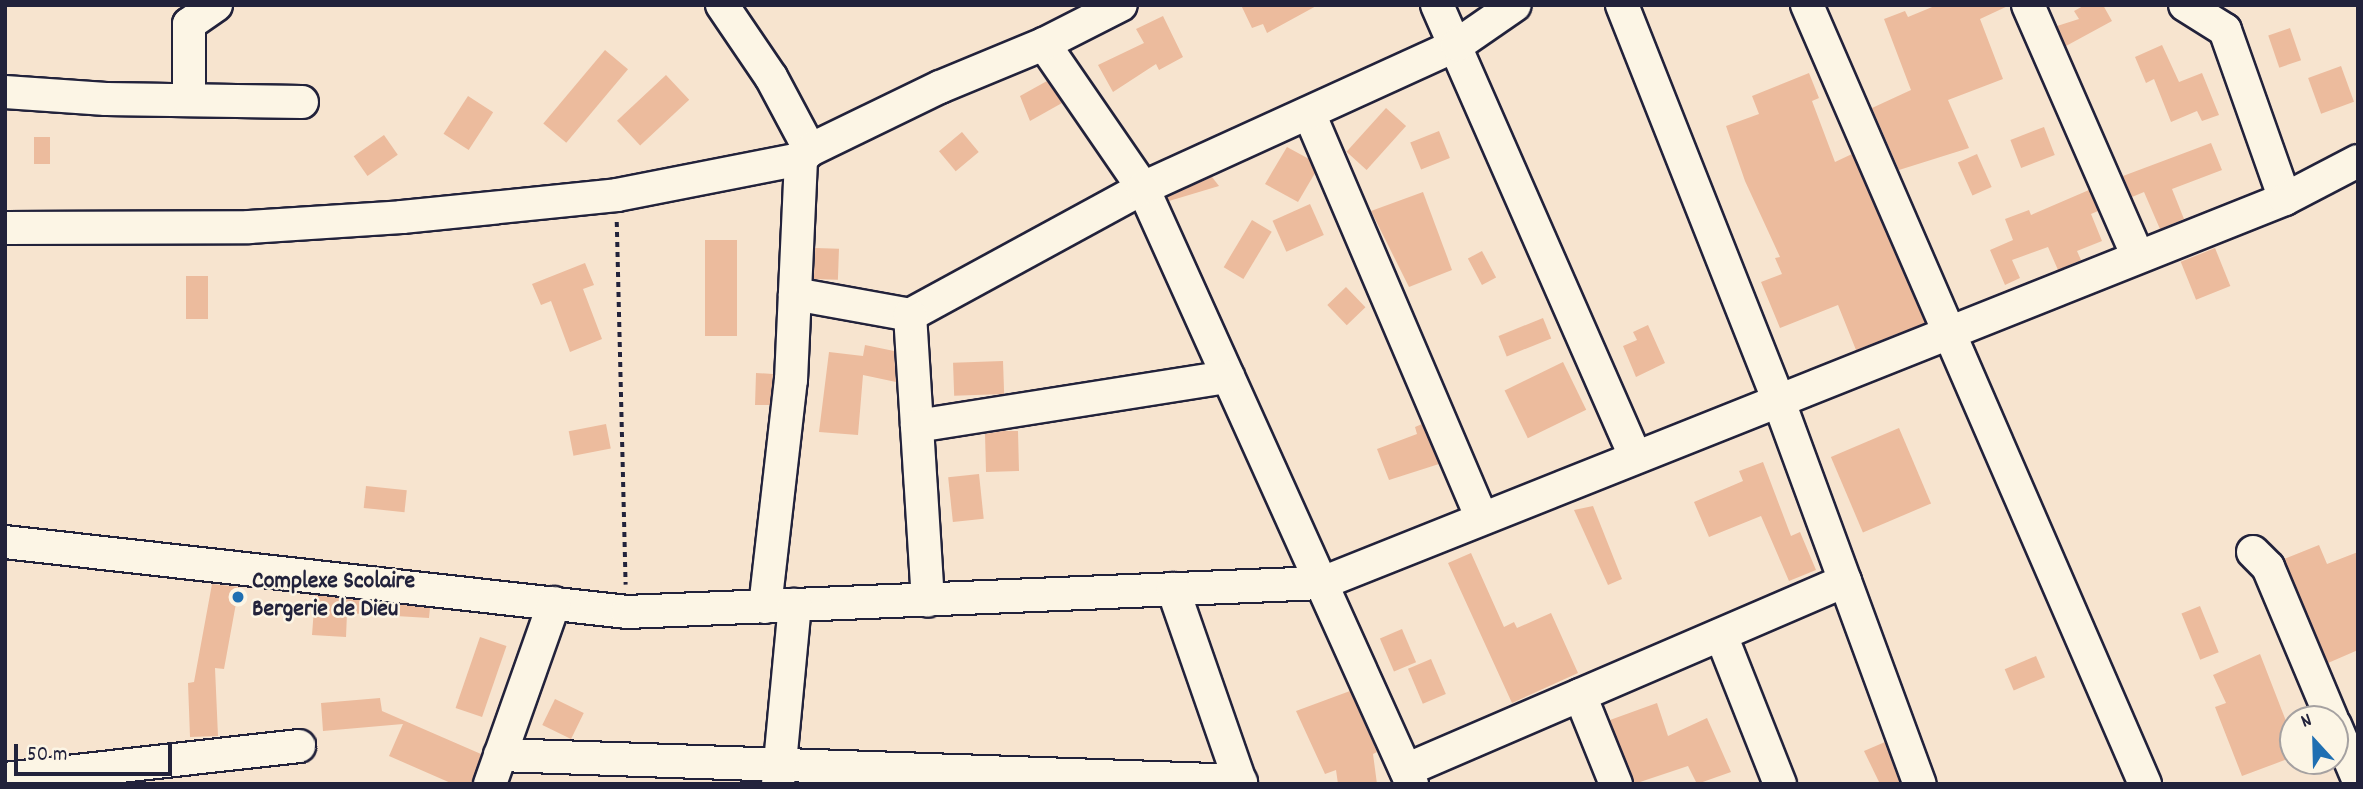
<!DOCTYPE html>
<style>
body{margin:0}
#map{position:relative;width:2363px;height:789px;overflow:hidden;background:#f7e4cf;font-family:Dekko,sans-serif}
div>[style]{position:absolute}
.building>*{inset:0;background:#ecbb9d;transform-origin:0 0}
.path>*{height:3.5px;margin-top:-1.75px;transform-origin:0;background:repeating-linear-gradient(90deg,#22223b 0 5px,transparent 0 10px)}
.roads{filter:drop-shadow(2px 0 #22223b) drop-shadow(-2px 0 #22223b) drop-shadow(0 2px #22223b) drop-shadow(0 -2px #22223b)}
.minor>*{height:32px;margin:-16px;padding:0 16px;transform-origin:16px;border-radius:16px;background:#fcf5e5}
.dots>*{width:19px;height:19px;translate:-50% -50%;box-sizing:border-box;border:4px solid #fcf5e5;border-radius:50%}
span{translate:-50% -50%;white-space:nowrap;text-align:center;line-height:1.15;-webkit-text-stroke:5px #fcf5e5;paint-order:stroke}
.poi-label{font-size:24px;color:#22223b;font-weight:700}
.left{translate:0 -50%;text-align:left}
.frame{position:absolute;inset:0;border:7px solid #22223b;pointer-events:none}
.north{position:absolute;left:2279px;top:705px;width:70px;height:70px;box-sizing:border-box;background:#fcf5e5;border:2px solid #a5a1a1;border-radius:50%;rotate:338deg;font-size:19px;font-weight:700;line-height:28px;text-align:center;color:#22223b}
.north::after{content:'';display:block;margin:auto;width:24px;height:32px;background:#1f6fb2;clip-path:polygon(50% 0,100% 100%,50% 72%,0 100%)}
.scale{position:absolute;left:14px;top:744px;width:158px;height:32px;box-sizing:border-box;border:4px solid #22223b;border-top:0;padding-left:9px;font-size:21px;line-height:24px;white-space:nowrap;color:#22223b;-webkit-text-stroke:5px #fcf5e5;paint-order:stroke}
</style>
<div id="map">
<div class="building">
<div style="clip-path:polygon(1241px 5px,1318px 5px,1267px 33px,1263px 24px,1252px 28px)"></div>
<div style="clip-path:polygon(1937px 5px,2010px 5px,1980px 19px,2003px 79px,1948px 100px,1969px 148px,1899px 170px,1872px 108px,1911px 90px,1884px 19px,1905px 11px,1908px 17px)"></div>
<div style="clip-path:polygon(2085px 5px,2103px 5px,2112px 21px,2066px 46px,2057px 26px,2079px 19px,2074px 11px)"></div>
<div style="clip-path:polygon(1163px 16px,1183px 57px,1159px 70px,1156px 64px,1113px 92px,1098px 65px,1144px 43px,1136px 29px)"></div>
<div style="left:2290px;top:28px;width:34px;height:23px;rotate:71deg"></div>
<div style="clip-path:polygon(2162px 45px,2179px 82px,2202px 73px,2219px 115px,2202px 121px,2197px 111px,2171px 122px,2154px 79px,2146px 83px,2135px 57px)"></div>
<div style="left:605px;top:50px;width:30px;height:96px;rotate:40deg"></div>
<div style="left:2341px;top:66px;width:38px;height:35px;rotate:70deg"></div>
<div style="clip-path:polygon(1809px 73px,1819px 98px,1812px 101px,1835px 162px,1852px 154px,1925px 323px,1856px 350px,1838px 305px,1780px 328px,1761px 282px,1782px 274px,1775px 258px,1780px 257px,1745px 181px,1726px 126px,1759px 114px,1752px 96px)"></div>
<div style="left:666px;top:75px;width:34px;height:67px;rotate:47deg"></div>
<div style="clip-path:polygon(1047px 81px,1062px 103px,1030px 121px,1020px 96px)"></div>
<div style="left:468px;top:96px;width:30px;height:45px;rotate:33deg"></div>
<div style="left:1386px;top:108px;width:27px;height:59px;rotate:42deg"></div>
<div style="left:2044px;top:127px;width:30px;height:36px;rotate:69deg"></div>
<div style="left:1439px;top:131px;width:29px;height:31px;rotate:68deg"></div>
<div style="left:962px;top:132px;width:26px;height:30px;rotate:50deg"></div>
<div style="left:384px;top:135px;width:24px;height:37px;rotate:55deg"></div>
<div style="left:34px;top:137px;width:16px;height:27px"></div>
<div style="clip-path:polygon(2211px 143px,2222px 170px,2172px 189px,2184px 219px,2160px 229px,2144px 192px,2132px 197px,2123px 176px)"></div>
<div style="clip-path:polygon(1287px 147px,1309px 159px,1315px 173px,1298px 202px,1265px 184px)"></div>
<div style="left:1977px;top:154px;width:36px;height:21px;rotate:66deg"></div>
<div style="clip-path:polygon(1212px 177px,1219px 186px,1169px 201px,1167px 197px)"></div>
<div style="clip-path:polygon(2089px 190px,2098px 211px,2091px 214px,2102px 241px,2077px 251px,2081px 260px,2058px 270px,2048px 247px,2012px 260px,2020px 278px,2005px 285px,1990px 250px,2013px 240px,2005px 219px,2029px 210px,2031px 215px)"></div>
<div style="clip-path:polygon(1423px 192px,1452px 270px,1409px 287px,1371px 211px)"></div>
<div style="left:1310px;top:204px;width:34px;height:41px;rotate:66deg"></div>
<div style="left:1252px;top:220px;width:23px;height:55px;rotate:31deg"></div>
<div style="left:705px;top:240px;width:32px;height:96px"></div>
<div style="left:815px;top:248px;width:24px;height:31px;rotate:2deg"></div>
<div style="left:2215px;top:248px;width:41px;height:37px;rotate:68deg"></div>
<div style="left:1482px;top:251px;width:30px;height:16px;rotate:62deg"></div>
<div style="clip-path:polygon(585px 263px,594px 285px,583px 289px,602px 339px,570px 352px,551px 301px,541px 305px,532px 284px)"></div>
<div style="left:186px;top:276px;width:22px;height:43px"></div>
<div style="left:1346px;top:287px;width:28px;height:26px;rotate:46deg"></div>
<div style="left:1543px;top:318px;width:22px;height:48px;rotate:68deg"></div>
<div style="clip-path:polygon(1648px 325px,1665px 363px,1636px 377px,1623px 346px,1637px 340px,1633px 332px)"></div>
<div style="clip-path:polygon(865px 345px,894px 351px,896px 382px,863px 375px,858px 435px,819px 432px,829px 352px,863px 356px)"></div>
<div style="left:1003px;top:361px;width:33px;height:50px;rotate:88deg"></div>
<div style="left:1563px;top:362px;width:53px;height:65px;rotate:64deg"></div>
<div style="clip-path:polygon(756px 373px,773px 374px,770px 405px,755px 405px)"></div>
<div style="left:606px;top:424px;width:25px;height:38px;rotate:79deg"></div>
<div style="clip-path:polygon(1422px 424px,1439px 464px,1389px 480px,1377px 449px,1417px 434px,1415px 427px)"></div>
<div style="left:1899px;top:428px;width:82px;height:74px;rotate:67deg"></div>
<div style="clip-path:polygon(1003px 431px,1018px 431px,1019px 471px,986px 472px,985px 434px)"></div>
<div style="clip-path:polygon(1763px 462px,1791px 536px,1800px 532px,1816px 570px,1789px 581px,1761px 516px,1709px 537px,1694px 502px,1743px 481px,1739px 471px)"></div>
<div style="left:979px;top:474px;width:45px;height:31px;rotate:84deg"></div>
<div style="left:366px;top:486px;width:41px;height:22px;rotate:6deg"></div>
<div style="clip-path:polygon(1593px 506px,1622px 579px,1608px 585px,1574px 510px)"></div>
<div style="clip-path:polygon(2319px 545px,2327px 564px,2358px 552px,2358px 650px,2328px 663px,2284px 559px)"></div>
<div style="clip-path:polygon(1471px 553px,1504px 627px,1514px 622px,1517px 628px,1551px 613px,1578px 673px,1512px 703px,1448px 563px)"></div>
<div style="clip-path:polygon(212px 584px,239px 587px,224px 669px,215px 668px,218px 736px,190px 737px,188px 683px,194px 682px)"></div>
<div style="clip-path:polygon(315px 595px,430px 608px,429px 618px,347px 613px,346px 637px,312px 635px)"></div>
<div style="left:2200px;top:606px;width:50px;height:20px;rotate:68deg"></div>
<div style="left:1402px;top:629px;width:36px;height:24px;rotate:67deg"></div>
<div style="left:480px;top:637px;width:28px;height:75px;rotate:19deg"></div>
<div style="clip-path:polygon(2260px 654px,2286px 721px,2293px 718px,2293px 757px,2242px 776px,2215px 707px,2226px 703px,2213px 675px)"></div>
<div style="left:2036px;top:656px;width:23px;height:34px;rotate:67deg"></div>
<div style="left:1431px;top:659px;width:38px;height:25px;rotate:67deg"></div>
<div style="clip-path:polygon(1350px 691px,1377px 752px,1373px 754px,1377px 784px,1338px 784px,1336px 770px,1325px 774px,1296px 711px)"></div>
<div style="clip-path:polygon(380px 698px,382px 711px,481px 754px,472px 784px,453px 784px,389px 756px,403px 724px,323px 731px,321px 703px)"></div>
<div style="left:555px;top:699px;width:32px;height:29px;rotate:26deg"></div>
<div style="clip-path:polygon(1657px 703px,1668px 736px,1707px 718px,1731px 772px,1697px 784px,1688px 766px,1634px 784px,1610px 720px)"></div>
<div style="clip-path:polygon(1885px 742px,1900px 784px,1880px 784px,1864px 751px)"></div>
</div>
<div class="path">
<div style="left:617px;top:222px;width:363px;rotate:88.6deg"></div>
</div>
<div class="roads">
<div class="minor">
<div style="left:722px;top:5px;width:87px;rotate:55.8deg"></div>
<div style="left:771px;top:77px;width:83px;rotate:61.9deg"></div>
<div style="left:1437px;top:5px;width:493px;rotate:66.3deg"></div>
<div style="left:1622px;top:5px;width:424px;rotate:68.4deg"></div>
<div style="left:1778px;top:399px;width:410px;rotate:69.8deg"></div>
<div style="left:1807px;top:5px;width:849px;rotate:66.54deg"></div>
<div style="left:2028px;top:5px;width:273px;rotate:66.4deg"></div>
<div style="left:2185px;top:5px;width:47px;rotate:32deg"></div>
<div style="left:2225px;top:30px;width:179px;rotate:70.5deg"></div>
<div style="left:1044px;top:44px;width:175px;rotate:55.5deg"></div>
<div style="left:1143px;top:188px;width:654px;rotate:65.71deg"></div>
<div style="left:5px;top:92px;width:101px;rotate:4deg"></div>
<div style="left:106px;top:99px;width:196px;rotate:0.9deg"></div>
<div style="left:189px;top:100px;width:76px;rotate:-90deg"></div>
<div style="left:189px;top:24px;width:33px;rotate:-35deg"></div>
<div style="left:1309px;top:113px;width:440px;rotate:66.9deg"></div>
<div style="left:5px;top:228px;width:244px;rotate:-0.2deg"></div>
<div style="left:249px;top:227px;width:153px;rotate:-3.7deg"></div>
<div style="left:402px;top:217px;width:216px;rotate:-5.8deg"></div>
<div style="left:617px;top:195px;width:187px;rotate:-11.1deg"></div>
<div style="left:801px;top:159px;width:13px;rotate:-45deg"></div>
<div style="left:810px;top:150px;width:144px;rotate:-25.9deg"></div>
<div style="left:940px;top:87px;width:113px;rotate:-22.5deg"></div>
<div style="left:1044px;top:44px;width:86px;rotate:-26.9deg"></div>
<div style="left:795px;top:294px;width:117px;rotate:10.3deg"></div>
<div style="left:910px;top:315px;width:265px;rotate:-28.6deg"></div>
<div style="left:1143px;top:188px;width:345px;rotate:-24.5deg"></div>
<div style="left:1457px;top:45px;width:70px;rotate:-34.6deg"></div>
<div style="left:910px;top:315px;width:286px;rotate:86.4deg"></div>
<div style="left:917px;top:426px;width:315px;rotate:-9deg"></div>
<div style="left:5px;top:542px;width:626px;rotate:6.42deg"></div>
<div style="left:627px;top:612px;width:696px;rotate:-2.39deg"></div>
<div style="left:1322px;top:583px;width:1037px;rotate:-21.74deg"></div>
<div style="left:2285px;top:199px;width:82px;rotate:-27.5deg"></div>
<div style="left:2253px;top:552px;width:21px;rotate:45deg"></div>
<div style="left:2268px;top:567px;width:165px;rotate:67.2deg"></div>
<div style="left:1173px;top:589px;width:207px;rotate:70.8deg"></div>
<div style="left:765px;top:607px;width:228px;rotate:-83.5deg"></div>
<div style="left:791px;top:380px;width:221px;rotate:-87.4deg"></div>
<div style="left:1721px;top:635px;width:160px;rotate:68.4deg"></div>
<div style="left:1580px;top:695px;width:96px;rotate:68deg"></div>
<div style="left:2335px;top:725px;width:59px;rotate:66.9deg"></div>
<div style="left:500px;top:755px;width:741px;rotate:2.01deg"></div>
<div style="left:1406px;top:770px;width:478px;rotate:-23.3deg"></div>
<div style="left:5px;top:779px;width:296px;rotate:-6.4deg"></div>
<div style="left:490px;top:784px;width:192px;rotate:-70.5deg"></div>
<div style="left:778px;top:784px;width:180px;rotate:-84.6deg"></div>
</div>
</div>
<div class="dots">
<div style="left:238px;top:597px;background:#1f6fb2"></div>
</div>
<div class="poi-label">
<span class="left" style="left:252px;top:597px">Complexe Scolaire<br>Bergerie de Dieu</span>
</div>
<div class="frame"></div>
<div class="north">N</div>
<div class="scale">50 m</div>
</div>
